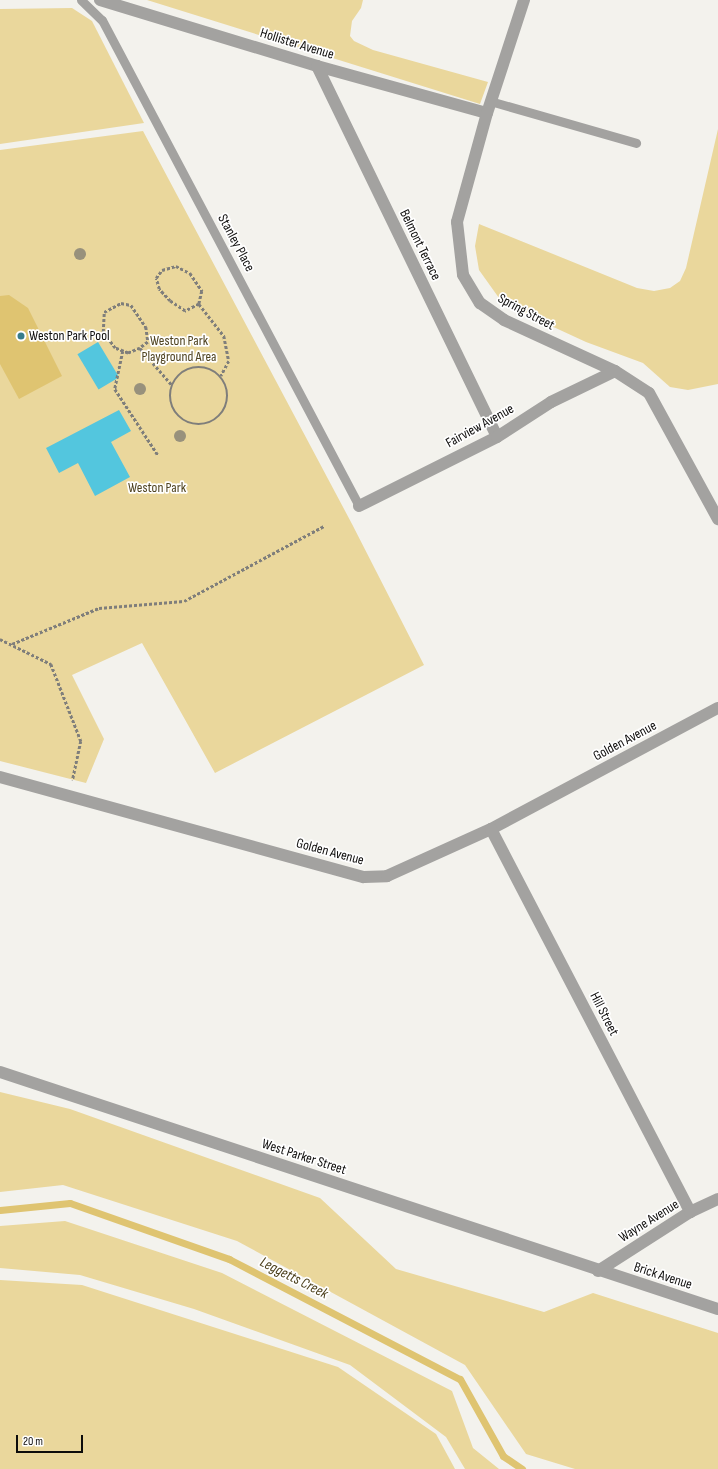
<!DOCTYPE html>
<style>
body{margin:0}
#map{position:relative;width:718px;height:1469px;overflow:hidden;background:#f3f2ed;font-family:"Sofia Sans Condensed",sans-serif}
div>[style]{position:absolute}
.green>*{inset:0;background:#ead79c}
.water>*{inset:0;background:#dfc471}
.stream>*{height:7px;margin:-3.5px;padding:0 3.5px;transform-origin:3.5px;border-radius:3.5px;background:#dfc471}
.building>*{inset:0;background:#53c6de;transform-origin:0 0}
.path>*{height:2.5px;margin-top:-1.25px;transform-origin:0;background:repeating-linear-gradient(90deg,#7f7e7b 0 3px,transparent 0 5px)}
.path>.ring{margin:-1.25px;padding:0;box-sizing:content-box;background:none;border:2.5px solid #7f7e7b;border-radius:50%}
.lane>*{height:9px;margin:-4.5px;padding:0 4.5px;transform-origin:4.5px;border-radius:4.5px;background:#a3a2a0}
.street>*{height:12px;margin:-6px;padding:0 6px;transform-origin:6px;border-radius:6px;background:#a3a2a0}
.trees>*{width:12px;height:12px;margin:-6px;border-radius:50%;background:#98917c}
.dots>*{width:11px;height:11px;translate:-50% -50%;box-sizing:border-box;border:2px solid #fff;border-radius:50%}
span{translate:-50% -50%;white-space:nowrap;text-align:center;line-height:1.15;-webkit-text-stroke:3.5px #fff;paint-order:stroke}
.street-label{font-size:14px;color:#0d0c0b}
.poi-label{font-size:14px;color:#0d0c0b}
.left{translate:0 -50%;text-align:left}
.park-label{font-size:14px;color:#4e421f}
.water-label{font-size:15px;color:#4b3f1b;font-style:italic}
.scale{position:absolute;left:16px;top:1435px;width:67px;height:18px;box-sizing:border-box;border:2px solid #0d0c0b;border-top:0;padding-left:5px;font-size:12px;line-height:14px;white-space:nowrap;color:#0d0c0b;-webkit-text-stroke:3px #fff;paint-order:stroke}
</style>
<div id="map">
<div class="green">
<div style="clip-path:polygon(147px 0,363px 0,361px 8px,352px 21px,350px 36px,354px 41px,373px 50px,488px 82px,480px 104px)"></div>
<div style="clip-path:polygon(72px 8px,92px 21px,144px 123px,0 144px,0 9px)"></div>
<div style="clip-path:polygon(718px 129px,718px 384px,688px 390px,670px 387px,643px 363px,586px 342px,508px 306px,499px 298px,479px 270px,475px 246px,479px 224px,637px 288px,654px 291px,670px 288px,680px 281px,686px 268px)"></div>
<div style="clip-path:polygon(143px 131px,352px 524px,424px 665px,215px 773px,142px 643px,72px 675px,104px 739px,86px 783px,0 761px,0 150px)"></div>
<div style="clip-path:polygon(0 1092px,70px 1109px,320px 1198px,396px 1269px,544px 1312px,593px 1293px,718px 1333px,718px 1469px,575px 1469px,526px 1454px,465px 1365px,237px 1241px,63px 1185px,0 1192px)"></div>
<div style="clip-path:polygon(65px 1221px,222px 1273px,452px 1391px,473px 1448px,499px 1469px,465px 1469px,446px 1437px,350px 1365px,194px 1309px,80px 1275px,0 1268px,0 1226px)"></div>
<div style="clip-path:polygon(0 1280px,82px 1285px,338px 1367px,436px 1434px,455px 1469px,0 1469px)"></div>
</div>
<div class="water">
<div style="clip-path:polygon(9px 295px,28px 308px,62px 376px,19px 399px,0 364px,0 296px)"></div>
</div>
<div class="stream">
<div style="left:0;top:1210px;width:70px;rotate:-5.7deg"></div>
<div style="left:70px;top:1203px;width:169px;rotate:19.4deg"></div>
<div style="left:229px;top:1259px;width:260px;rotate:27.5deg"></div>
<div style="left:460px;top:1379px;width:88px;rotate:60.8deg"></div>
<div style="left:503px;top:1456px;width:23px;rotate:34deg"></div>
</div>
<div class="building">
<div style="left:98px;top:342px;width:41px;height:24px;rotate:59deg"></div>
<div style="clip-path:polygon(119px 410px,131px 431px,111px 442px,130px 477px,95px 496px,78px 463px,59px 473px,46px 448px)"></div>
</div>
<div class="path">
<div style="left:199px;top:304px;width:16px;rotate:153deg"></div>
<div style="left:185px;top:311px;width:18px;rotate:-146deg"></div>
<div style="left:170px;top:301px;width:16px;rotate:-133deg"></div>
<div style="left:159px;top:289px;width:11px;rotate:-105deg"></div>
<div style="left:156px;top:278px;width:10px;rotate:-53deg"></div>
<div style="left:162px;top:270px;width:15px;rotate:-16deg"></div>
<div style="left:176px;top:266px;width:16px;rotate:27deg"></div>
<div style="left:190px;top:273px;width:22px;rotate:56deg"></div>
<div style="left:202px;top:291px;width:13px;rotate:103deg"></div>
<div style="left:199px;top:304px;width:41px;rotate:52deg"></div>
<div style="left:224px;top:336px;width:25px;rotate:79deg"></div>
<div style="left:229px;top:361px;width:17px;rotate:118deg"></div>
<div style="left:140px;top:348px;width:13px;rotate:157deg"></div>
<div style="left:128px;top:353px;width:14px;rotate:-159deg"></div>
<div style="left:115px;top:348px;width:20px;rotate:-127deg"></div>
<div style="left:103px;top:332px;width:20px;rotate:-87deg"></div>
<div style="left:104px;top:312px;width:19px;rotate:-28deg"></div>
<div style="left:121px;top:303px;width:10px;rotate:11deg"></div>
<div style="left:131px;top:305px;width:27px;rotate:56deg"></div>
<div style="left:146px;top:327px;width:15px;rotate:82deg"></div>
<div style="left:148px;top:342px;width:10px;rotate:143deg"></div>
<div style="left:140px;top:348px;width:49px;rotate:49.1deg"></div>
<div style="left:123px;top:351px;width:39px;rotate:102deg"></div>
<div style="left:115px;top:389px;width:79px;rotate:56.9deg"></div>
<div class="ring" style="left:170px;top:367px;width:55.5px;height:55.5px"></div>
<div style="left:0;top:639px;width:57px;rotate:26.1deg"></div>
<div style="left:51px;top:664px;width:83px;rotate:68.7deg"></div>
<div style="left:81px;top:741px;width:40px;rotate:102deg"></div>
<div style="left:12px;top:644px;width:94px;rotate:-22.5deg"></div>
<div style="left:99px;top:608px;width:85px;rotate:-4.7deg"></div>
<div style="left:184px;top:601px;width:159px;rotate:-28.2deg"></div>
</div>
<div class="lane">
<div style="left:81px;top:0;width:29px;rotate:44deg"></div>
<div style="left:102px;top:20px;width:550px;rotate:62.13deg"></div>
<div style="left:490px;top:101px;width:152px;rotate:16deg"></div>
</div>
<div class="street">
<div style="left:100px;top:0;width:227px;rotate:16.9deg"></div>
<div style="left:317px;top:66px;width:176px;rotate:15.5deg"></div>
<div style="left:524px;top:0;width:119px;rotate:108.1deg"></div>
<div style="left:487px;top:113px;width:113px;rotate:105.4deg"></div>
<div style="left:457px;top:222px;width:53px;rotate:83.5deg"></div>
<div style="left:463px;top:275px;width:33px;rotate:59deg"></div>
<div style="left:480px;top:303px;width:29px;rotate:35deg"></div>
<div style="left:504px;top:320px;width:122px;rotate:24.7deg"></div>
<div style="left:615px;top:371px;width:40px;rotate:32.9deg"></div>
<div style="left:649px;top:393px;width:144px;rotate:61.3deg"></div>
<div style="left:317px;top:66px;width:412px;rotate:64.1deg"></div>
<div style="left:359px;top:506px;width:154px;rotate:-26.6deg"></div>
<div style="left:497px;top:437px;width:64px;rotate:-32.9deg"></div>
<div style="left:551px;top:402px;width:71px;rotate:-25.8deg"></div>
<div style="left:0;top:777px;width:377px;rotate:15.4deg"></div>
<div style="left:364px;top:877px;width:23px;rotate:-2deg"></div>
<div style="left:387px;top:876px;width:114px;rotate:-24.3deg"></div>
<div style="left:491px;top:829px;width:257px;rotate:-28.1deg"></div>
<div style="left:491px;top:829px;width:432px;rotate:62.5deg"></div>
<div style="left:0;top:1072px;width:756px;rotate:18.27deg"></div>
<div style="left:598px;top:1271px;width:109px;rotate:-32.7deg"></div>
<div style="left:690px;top:1212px;width:31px;rotate:-25deg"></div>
</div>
<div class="trees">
<div style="left:80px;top:254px"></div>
<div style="left:140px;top:389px"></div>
<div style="left:180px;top:436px"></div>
</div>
<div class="dots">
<div style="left:21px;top:336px;background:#387c8b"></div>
</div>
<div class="street-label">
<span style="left:297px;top:44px;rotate:17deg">Hollister Avenue</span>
<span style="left:236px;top:243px;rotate:62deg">Stanley Place</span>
<span style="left:420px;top:245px;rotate:64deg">Belmont Terrace</span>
<span style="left:526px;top:312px;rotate:28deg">Spring Street</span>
<span style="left:480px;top:426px;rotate:-29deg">Fairview Avenue</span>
<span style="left:625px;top:741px;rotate:-28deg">Golden Avenue</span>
<span style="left:330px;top:852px;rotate:15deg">Golden Avenue</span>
<span style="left:604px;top:1014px;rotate:63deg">Hill Street</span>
<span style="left:304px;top:1157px;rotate:18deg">West Parker Street</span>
<span style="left:649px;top:1221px;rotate:-32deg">Wayne Avenue</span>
<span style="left:663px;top:1276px;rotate:18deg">Brick Avenue</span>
</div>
<div class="poi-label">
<span class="left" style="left:29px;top:336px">Weston Park Pool</span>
</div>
<div class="park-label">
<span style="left:179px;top:349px">Weston Park<br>Playground Area</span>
<span style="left:157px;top:488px">Weston Park</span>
</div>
<div class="water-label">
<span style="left:294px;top:1278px;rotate:27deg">Leggetts Creek</span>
</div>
<div class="scale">20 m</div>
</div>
